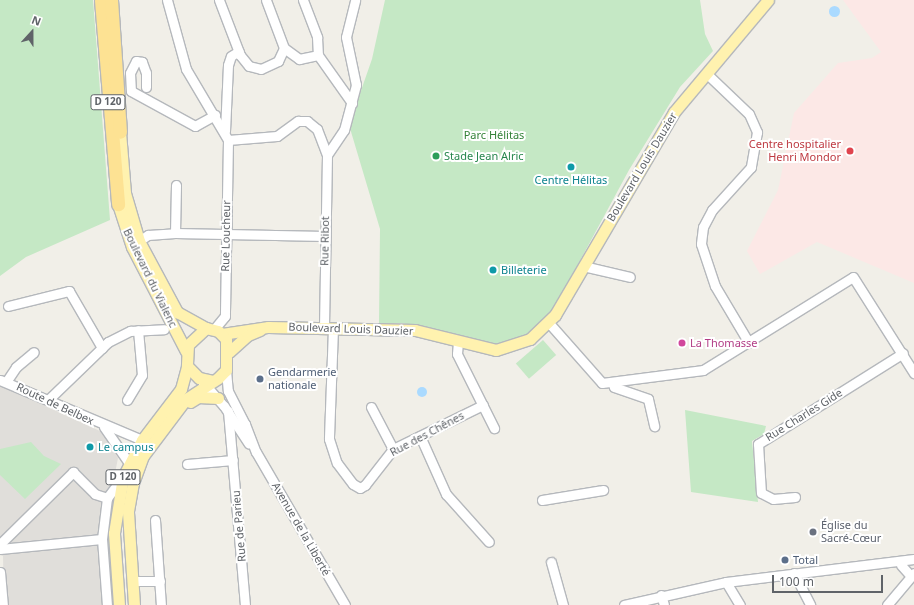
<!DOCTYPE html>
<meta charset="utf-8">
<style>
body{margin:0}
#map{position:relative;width:914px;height:605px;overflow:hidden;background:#f1efe8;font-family:"Noto Sans",sans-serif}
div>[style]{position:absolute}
.industrial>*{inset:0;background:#e0deda}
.medical>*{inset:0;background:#fce8e6}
.green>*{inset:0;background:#c5e8c5;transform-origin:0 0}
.water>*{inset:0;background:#aadaff}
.round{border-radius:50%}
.roads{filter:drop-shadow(1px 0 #b5b8bc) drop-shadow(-1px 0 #b5b8bc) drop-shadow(0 1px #b5b8bc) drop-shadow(0 -1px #b5b8bc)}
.minor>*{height:9px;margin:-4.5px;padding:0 4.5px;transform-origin:4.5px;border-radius:4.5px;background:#fff}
.major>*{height:11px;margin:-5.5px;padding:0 5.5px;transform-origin:5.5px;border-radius:5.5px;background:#fff2af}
.highway>*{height:13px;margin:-6.5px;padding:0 6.5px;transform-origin:6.5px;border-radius:6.5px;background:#fde293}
.dots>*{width:11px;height:11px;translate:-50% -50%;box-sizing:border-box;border:2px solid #fff;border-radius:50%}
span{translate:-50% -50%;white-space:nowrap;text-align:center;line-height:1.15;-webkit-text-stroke:4px #fff;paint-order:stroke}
.shield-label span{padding:1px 3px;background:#fff;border:1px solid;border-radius:3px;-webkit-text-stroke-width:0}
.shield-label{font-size:10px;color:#5f6368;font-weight:700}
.park-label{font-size:11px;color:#348238}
.health-label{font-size:11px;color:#be3a42}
.right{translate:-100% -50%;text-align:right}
.leisure-label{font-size:11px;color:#27864d}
.left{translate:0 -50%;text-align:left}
.street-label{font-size:11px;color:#5f6368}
.culture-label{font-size:11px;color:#0d838f}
.hotel-label{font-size:11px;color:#b23c85}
.service-label{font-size:11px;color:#4e5e75}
.worship-label{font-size:11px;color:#5b616d}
.north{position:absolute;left:12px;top:12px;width:40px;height:40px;-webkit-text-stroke:3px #fff;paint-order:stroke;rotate:21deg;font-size:11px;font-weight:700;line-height:16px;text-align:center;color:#5f6368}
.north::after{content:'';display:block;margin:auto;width:14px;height:18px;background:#5f6368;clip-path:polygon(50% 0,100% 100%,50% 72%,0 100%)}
.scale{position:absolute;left:772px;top:575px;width:111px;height:18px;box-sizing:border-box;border:2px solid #5f6368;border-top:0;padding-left:5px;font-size:12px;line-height:14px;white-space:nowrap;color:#5f6368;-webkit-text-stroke:3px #fff;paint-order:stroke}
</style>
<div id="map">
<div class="industrial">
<div style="clip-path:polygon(0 385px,102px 432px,118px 458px,105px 524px,111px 605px,4px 605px,3px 556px,0 555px)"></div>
</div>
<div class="medical">
<div style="clip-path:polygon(843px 0,914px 0,914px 283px,817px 242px,760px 274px,747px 251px,778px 190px,794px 113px,838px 63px,872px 58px,881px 52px)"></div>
</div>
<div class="green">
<div style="clip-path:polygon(0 0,93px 0,110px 220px,26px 257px,0 276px)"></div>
<div style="clip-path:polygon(385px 0,700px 0,705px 34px,713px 51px,680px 87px,629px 170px,556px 305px,539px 327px,519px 339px,494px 344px,402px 323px,379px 323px,380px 229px,349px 125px,372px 59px)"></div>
<div style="left:543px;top:340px;width:20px;height:36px;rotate:49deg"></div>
<div style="clip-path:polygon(685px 410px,766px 426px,764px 434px,752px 441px,758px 502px,691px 492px)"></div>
<div style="clip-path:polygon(31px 442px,44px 456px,61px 464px,25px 499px,0 475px,0 449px)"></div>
</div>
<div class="water">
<div class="round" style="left:828.5px;top:5.5px;width:11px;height:11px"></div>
<div class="round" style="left:417px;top:387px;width:10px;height:10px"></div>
</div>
<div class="roads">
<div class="minor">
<div style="left:167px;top:0;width:72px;rotate:74.6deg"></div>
<div style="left:186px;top:69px;width:82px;rotate:59.4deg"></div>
<div style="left:228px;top:140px;width:176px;rotate:91deg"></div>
<div style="left:225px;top:316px;width:17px;rotate:130deg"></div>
<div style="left:219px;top:0;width:59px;rotate:69.1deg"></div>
<div style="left:240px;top:55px;width:14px;rotate:51deg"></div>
<div style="left:249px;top:66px;width:12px;rotate:14deg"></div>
<div style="left:261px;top:69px;width:19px;rotate:-25deg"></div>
<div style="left:278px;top:61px;width:14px;rotate:-65deg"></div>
<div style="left:284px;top:48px;width:51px;rotate:-110.6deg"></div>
<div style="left:303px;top:0;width:40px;rotate:69deg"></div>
<div style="left:317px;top:37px;width:18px;rotate:87deg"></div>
<div style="left:284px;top:48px;width:19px;rotate:36deg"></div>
<div style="left:299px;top:59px;width:19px;rotate:-12deg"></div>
<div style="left:318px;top:55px;width:59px;rotate:54.7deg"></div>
<div style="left:706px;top:73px;width:59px;rotate:43.6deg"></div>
<div style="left:749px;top:114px;width:20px;rotate:66deg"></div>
<div style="left:757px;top:132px;width:36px;rotate:100deg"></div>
<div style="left:751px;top:167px;width:58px;rotate:132.2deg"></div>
<div style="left:712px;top:210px;width:19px;rotate:118deg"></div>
<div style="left:703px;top:227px;width:17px;rotate:97deg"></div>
<div style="left:701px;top:244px;width:44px;rotate:71.6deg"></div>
<div style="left:715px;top:286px;width:66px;rotate:59.2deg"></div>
<div style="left:146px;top:87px;width:14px;rotate:-90deg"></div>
<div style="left:146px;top:73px;width:12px;rotate:-110deg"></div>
<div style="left:142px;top:62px;width:6px;rotate:-171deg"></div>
<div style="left:136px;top:61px;width:13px;rotate:117deg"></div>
<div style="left:130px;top:73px;width:18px;rotate:87deg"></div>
<div style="left:131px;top:91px;width:73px;rotate:28.7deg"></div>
<div style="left:195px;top:126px;width:23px;rotate:-29deg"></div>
<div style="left:225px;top:131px;width:66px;rotate:-87.4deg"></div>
<div style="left:228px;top:65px;width:9px;rotate:-72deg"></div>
<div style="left:231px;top:56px;width:9px;rotate:-32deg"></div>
<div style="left:228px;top:140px;width:49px;rotate:-4.7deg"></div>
<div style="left:277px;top:136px;width:26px;rotate:-36deg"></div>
<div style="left:298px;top:121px;width:9px"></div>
<div style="left:307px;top:121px;width:13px;rotate:39deg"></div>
<div style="left:317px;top:129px;width:28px;rotate:69deg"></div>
<div style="left:327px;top:155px;width:173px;rotate:91deg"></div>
<div style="left:327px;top:155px;width:30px;rotate:-56deg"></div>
<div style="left:344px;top:130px;width:47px;rotate:-75.1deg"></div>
<div style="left:356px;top:85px;width:49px;rotate:-101.8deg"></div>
<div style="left:346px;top:37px;width:38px;rotate:-76deg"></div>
<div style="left:175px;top:233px;width:48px;rotate:-88.8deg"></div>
<div style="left:139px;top:241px;width:11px;rotate:-34deg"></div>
<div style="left:148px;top:235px;width:27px;rotate:-4deg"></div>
<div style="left:175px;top:233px;width:150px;rotate:1.1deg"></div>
<div style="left:583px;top:266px;width:48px;rotate:13.2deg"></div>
<div style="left:8px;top:306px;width:63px;rotate:-13.8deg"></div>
<div style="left:69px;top:291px;width:66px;rotate:59.9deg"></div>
<div style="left:549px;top:323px;width:80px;rotate:48.5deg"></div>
<div style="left:602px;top:383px;width:102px;rotate:-7.3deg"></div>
<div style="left:703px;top:370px;width:176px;rotate:-31.8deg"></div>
<div style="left:853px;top:277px;width:114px;rotate:57.6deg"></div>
<div style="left:333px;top:328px;width:111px;rotate:92.1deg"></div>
<div style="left:329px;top:439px;width:25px;rotate:72deg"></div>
<div style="left:337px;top:463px;width:26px;rotate:53deg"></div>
<div style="left:353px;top:484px;width:8px;rotate:30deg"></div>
<div style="left:360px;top:488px;width:6px;rotate:-31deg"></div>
<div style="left:365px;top:485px;width:46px;rotate:-52.1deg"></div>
<div style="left:393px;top:449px;width:100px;rotate:-26.1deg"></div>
<div style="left:458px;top:342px;width:12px;rotate:95deg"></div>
<div style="left:457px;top:354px;width:83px;rotate:63.4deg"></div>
<div style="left:226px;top:370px;width:21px;rotate:85deg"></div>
<div style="left:228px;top:391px;width:37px;rotate:63deg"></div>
<div style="left:245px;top:424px;width:4px;rotate:117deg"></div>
<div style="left:0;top:380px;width:154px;rotate:22.9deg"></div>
<div style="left:202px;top:381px;width:33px;rotate:49deg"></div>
<div style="left:224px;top:406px;width:45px;rotate:56.7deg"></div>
<div style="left:6px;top:382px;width:18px;rotate:-56deg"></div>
<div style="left:16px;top:367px;width:23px;rotate:-40deg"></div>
<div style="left:612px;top:382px;width:5px;rotate:68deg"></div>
<div style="left:614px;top:387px;width:36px;rotate:19deg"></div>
<div style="left:648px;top:399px;width:28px;rotate:77deg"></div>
<div style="left:49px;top:399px;width:82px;rotate:-44deg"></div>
<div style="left:108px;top:342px;width:25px;rotate:-27deg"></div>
<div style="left:130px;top:331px;width:34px;rotate:-3deg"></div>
<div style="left:127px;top:400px;width:29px;rotate:-59deg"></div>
<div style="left:142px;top:375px;width:45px;rotate:-95.1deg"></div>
<div style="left:371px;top:407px;width:47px;rotate:62.4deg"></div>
<div style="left:228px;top:411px;width:195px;rotate:85deg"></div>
<div style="left:245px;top:424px;width:30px;rotate:69deg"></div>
<div style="left:256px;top:452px;width:177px;rotate:59.8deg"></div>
<div style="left:104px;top:427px;width:44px;rotate:55.2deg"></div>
<div style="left:420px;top:436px;width:64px;rotate:65.9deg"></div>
<div style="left:446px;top:494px;width:64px;rotate:48.1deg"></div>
<div style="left:187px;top:464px;width:46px;rotate:-5deg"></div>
<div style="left:795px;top:497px;width:22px;rotate:175deg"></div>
<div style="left:773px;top:499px;width:13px;rotate:-153deg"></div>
<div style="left:761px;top:493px;width:49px;rotate:-93.5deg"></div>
<div style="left:758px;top:444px;width:171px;rotate:-32.1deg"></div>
<div style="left:107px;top:498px;width:41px;rotate:97deg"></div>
<div style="left:102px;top:539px;width:66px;rotate:85.7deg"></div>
<div style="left:107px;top:498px;width:26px;rotate:-53deg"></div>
<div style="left:542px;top:500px;width:62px;rotate:-9.3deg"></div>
<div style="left:155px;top:520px;width:85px;rotate:86deg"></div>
<div style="left:0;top:544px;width:103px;rotate:-44.6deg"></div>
<div style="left:73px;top:472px;width:31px;rotate:45deg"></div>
<div style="left:95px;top:494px;width:13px;rotate:18deg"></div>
<div style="left:0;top:549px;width:102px;rotate:-5.6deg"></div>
<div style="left:551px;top:562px;width:45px;rotate:74.4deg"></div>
<div style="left:901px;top:565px;width:15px;rotate:48deg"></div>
<div style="left:0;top:572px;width:33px;rotate:85deg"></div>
<div style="left:794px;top:573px;width:36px;rotate:63deg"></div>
<div style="left:132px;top:581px;width:28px"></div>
<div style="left:726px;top:582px;width:27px;rotate:59deg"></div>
<div style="left:661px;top:595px;width:10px;rotate:73deg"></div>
<div style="left:624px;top:605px;width:105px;rotate:-12.7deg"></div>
<div style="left:726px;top:582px;width:189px;rotate:-7deg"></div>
<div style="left:887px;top:605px;width:42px;rotate:-49.8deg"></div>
</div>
<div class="major">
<div style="left:120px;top:132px;width:61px;rotate:85.3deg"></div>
<div style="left:125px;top:193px;width:50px;rotate:73.7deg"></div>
<div style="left:139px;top:241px;width:81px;rotate:61.8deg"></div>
<div style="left:177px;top:312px;width:33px;rotate:29deg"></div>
<div style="left:118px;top:204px;width:45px;rotate:72deg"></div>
<div style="left:132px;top:247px;width:117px;rotate:62.6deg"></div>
<div style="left:222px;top:334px;width:47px;rotate:-8.7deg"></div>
<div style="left:268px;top:327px;width:147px;rotate:1.2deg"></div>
<div style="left:415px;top:330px;width:83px;rotate:13.9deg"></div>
<div style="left:496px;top:350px;width:36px;rotate:-18deg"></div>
<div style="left:530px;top:339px;width:35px;rotate:-44deg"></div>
<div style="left:555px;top:315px;width:235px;rotate:-59.6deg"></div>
<div style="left:674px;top:112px;width:146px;rotate:-50deg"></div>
<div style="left:229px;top:352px;width:25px;rotate:-42deg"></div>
<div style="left:248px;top:335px;width:13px;rotate:-23deg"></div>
<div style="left:190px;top:402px;width:9px;rotate:-32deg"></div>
<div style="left:198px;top:397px;width:20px;rotate:3deg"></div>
<div style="left:119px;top:605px;width:72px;rotate:-94deg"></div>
<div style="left:114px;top:533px;width:57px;rotate:-80.9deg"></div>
<div style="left:123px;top:477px;width:42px;rotate:-62.8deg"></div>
<div style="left:142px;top:440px;width:64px;rotate:-52.6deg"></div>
<div style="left:181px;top:389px;width:24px;rotate:-75deg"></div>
<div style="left:134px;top:605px;width:94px;rotate:-93.7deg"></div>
<div style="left:128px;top:511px;width:28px;rotate:-80deg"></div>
<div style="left:133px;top:483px;width:29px;rotate:-70deg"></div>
<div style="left:143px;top:456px;width:71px;rotate:-53deg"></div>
<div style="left:186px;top:399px;width:38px;rotate:-33deg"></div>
<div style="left:218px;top:378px;width:11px;rotate:-45deg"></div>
<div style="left:226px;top:370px;width:31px;rotate:-90deg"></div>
<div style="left:226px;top:339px;width:11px;rotate:-135deg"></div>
<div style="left:218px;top:331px;width:12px;rotate:-166deg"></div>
<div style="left:206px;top:328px;width:25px;rotate:137deg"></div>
<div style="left:188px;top:345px;width:21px;rotate:93deg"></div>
<div style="left:187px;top:366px;width:17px;rotate:45deg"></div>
<div style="left:199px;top:378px;width:14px;rotate:12deg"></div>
</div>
<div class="highway">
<div style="left:101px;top:0;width:205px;rotate:85.2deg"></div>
<div style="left:111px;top:0;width:132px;rotate:86.1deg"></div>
</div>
</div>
<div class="dots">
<div style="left:850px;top:151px;background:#e0444e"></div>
<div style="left:436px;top:156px;background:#2e9e5b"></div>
<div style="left:571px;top:167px;background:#0f9aa8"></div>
<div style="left:493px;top:270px;background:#0f9aa8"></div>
<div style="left:682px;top:343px;background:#d1479c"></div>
<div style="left:260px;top:379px;background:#5c6f8a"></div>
<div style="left:90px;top:447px;background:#0f9aa8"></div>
<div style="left:813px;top:532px;background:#6b7280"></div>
<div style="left:785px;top:560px;background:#5c6f8a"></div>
</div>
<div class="shield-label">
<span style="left:108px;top:102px">D 120</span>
<span style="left:123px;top:477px">D 120</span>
</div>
<div class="park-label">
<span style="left:494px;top:135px">Parc Hélitas</span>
</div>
<div class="health-label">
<span class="right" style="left:841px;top:151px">Centre hospitalier<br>Henri Mondor</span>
</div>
<div class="leisure-label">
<span class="left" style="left:444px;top:156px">Stade Jean Alric</span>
</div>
<div class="street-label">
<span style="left:642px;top:167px;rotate:-59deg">Boulevard Louis Dauzier</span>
<span style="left:226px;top:236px;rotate:-89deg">Rue Loucheur</span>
<span style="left:325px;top:241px;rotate:-89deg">Rue Ribot</span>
<span style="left:150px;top:278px;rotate:64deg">Boulevard du Vialenc</span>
<span style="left:351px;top:329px;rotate:2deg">Boulevard Louis Dauzier</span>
<span style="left:55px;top:404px;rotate:25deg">Route de Belbex</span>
<span style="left:804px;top:415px;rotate:-32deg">Rue Charles Gide</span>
<span style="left:427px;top:434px;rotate:-28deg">Rue des Chênes</span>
<span style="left:239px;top:526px;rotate:-95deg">Rue de Parieu</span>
<span style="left:301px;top:529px;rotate:60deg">Avenue de la Liberté</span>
</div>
<div class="culture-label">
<span style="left:571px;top:180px">Centre Hélitas</span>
<span class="left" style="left:501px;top:270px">Billeterie</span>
<span class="left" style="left:98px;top:447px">Le campus</span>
</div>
<div class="hotel-label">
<span class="left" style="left:690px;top:343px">La Thomasse</span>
</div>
<div class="service-label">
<span class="left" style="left:268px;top:379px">Gendarmerie<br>nationale</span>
<span class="left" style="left:793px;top:560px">Total</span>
</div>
<div class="worship-label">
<span class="left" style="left:821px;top:532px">Église du<br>Sacré-Cœur</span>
</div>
<div class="north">N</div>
<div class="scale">100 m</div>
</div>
